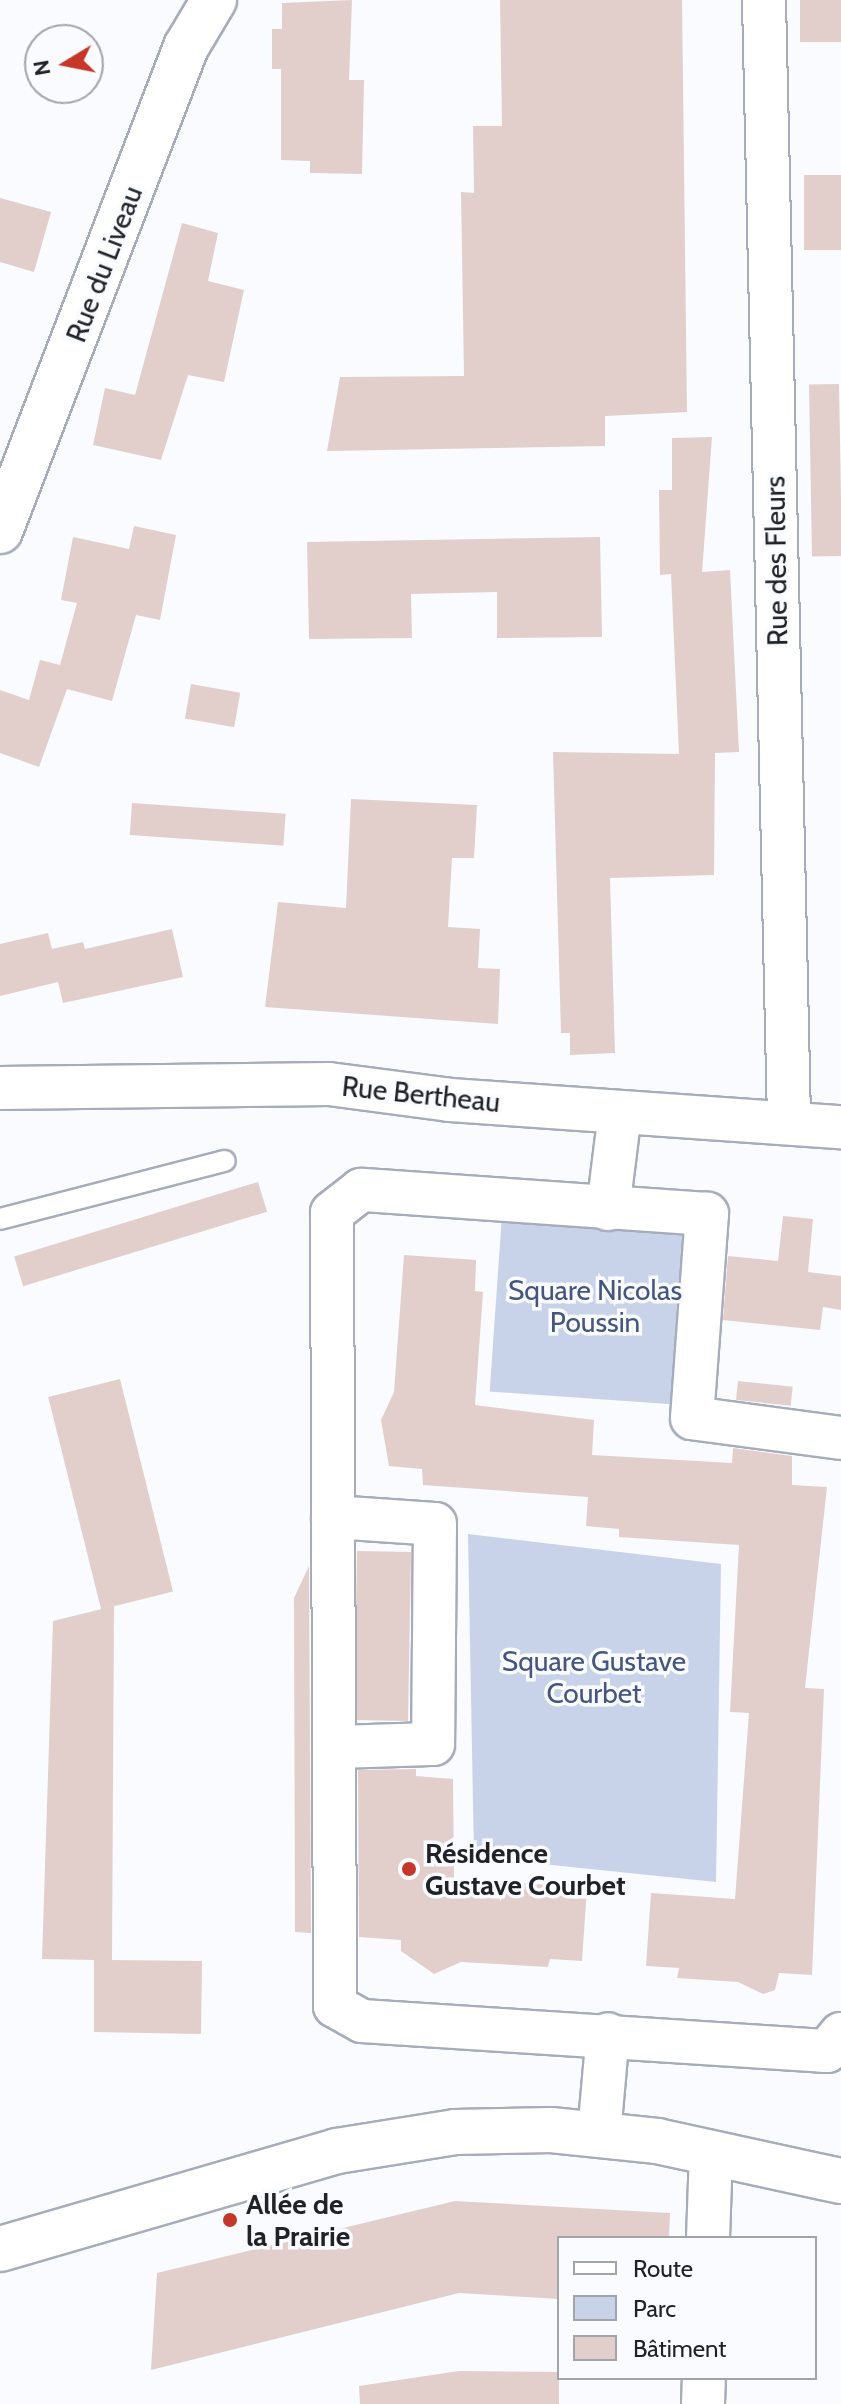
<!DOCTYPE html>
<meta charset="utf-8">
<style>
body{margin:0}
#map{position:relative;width:841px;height:2404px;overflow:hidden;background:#f9fbfe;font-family:Cabin,sans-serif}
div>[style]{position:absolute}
.green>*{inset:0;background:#c8d3ea;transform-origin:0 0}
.building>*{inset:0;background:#e2cfcc;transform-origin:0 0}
.roads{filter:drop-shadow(2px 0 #a6acba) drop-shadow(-2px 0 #a6acba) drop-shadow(0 2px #a6acba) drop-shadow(0 -2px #a6acba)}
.lane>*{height:20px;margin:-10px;padding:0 10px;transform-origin:10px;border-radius:10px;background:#fff}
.street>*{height:42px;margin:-21px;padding:0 21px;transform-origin:21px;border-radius:21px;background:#fff}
.secondary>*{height:44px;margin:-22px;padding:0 22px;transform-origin:22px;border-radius:22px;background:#fff}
.dots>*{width:22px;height:22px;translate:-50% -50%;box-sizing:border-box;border:4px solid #f9fbfe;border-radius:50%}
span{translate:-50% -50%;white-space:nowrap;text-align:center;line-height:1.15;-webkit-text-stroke:7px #f9fbfe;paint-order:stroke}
.street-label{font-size:28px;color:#202227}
.park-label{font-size:28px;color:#45557e}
.poi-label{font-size:28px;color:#202227;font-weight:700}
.left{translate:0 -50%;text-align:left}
.legend{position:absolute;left:557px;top:2236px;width:260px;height:144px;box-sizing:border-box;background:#f9fbfe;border:2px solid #a2a4a8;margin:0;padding:10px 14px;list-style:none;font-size:24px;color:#202227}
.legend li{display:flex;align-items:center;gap:16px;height:40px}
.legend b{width:40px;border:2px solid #a2a4a8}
.north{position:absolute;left:24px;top:24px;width:80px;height:80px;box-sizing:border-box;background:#f9fbfe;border:2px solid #a2a4a8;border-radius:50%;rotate:260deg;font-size:22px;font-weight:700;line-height:32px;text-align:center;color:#202227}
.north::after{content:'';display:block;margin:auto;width:28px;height:36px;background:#c43729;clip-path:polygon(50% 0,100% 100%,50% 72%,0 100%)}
</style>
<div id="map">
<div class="green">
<div style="left:503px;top:1201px;width:204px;height:191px;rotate:4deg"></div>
<div style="clip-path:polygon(468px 1534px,721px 1564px,716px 1882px,474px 1857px)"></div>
</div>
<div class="building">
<div style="clip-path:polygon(352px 0,349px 80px,364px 80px,362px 174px,310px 173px,310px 161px,281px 160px,281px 69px,272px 69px,272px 29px,282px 29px,282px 3px)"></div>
<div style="clip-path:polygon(500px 0,682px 0,687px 412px,605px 416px,605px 446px,327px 451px,340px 377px,464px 376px,461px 192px,474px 193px,473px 126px,502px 126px)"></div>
<div style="left:800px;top:0;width:41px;height:42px"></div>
<div style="left:804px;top:175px;width:37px;height:75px"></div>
<div style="clip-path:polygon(0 198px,51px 212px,34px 272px,0 262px)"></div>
<div style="clip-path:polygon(182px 223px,218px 233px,208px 281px,244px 290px,224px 382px,188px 375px,161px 460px,93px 445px,105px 388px,135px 395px)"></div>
<div style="left:839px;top:384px;width:172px;height:30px;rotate:89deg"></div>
<div style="clip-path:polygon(712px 437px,702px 572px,730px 570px,739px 752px,715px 753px,714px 875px,610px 878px,615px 1053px,570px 1055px,570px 1033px,561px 1033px,553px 752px,679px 754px,671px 574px,660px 575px,659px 490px,672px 490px,672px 438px)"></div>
<div style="clip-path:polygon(134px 526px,176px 535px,160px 620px,136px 615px,112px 701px,67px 689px,39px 767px,0 753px,0 690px,29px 700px,40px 660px,60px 665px,77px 603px,61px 600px,73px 537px,129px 549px)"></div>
<div style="clip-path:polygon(600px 537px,602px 637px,497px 638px,497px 592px,411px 594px,412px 638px,309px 639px,307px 542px)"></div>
<div style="left:191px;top:684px;width:50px;height:35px;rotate:10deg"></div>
<div style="clip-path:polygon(351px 799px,477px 805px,474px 858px,452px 858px,448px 927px,480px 929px,478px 968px,500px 969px,498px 1024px,265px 1007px,278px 902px,346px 908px)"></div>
<div style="left:132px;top:803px;width:154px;height:32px;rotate:4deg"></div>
<div style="clip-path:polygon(172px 929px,183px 977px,63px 1003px,58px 982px,0 996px,0 944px,48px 933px,52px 949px,83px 942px,85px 949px)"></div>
<div style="left:258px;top:1182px;width:31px;height:255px;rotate:73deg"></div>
<div style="clip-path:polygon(783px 1216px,813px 1219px,808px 1272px,841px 1276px,841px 1310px,823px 1307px,820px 1330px,723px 1320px,728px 1256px,778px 1261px)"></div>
<div style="clip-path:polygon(404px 1255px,476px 1260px,475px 1291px,483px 1292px,475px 1405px,594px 1420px,592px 1455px,732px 1463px,733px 1448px,792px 1456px,792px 1485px,827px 1487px,805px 1688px,824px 1689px,812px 1975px,779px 1973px,775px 1990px,763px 1994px,738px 1982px,677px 1978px,679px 1968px,646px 1966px,651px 1893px,735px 1899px,749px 1713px,730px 1712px,739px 1545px,619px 1537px,619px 1529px,586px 1526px,588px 1497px,423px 1485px,422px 1469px,389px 1466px,381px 1420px,394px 1392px)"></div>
<div style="left:120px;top:1379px;width:219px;height:74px;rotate:76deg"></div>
<div style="left:738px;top:1381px;width:55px;height:19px;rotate:6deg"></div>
<div style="left:411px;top:1552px;width:169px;height:54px;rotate:91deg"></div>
<div style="clip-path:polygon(309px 1566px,311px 1933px,295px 1932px,294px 1598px)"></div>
<div style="clip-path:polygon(114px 1606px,112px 1960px,202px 1961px,201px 2034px,94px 2032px,94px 1960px,42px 1959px,53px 1621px)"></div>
<div style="clip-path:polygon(416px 1769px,416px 1776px,453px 1779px,454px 1878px,587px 1888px,582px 1961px,550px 1959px,548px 1967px,461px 1962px,434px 1974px,401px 1951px,401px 1940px,359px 1937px,358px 1770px)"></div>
<div style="clip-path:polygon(455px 2201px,670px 2213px,669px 2238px,559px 2238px,559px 2299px,459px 2293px,151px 2370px,157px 2273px)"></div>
<div style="clip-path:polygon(459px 2371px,559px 2372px,559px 2404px,360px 2404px,359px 2386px)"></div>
</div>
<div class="roads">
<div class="lane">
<div style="left:0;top:1219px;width:232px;rotate:-14.5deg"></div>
</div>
<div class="street">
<div style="left:764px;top:0;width:1123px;rotate:88.72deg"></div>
<div style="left:0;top:1088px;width:329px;rotate:-0.7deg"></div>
<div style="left:329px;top:1084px;width:122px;rotate:7.5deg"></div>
<div style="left:450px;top:1100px;width:392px;rotate:4deg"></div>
<div style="left:608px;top:1209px;width:97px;rotate:-82.9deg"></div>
<div style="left:841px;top:1438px;width:150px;rotate:-172.4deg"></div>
<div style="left:692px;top:1418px;width:205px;rotate:-85.8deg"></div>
<div style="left:707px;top:1214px;width:347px;rotate:-176deg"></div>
<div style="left:361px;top:1190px;width:37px;rotate:142deg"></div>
<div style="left:332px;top:1213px;width:793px;rotate:89.78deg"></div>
<div style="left:335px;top:2006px;width:31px;rotate:29deg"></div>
<div style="left:362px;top:2021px;width:466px;rotate:3.7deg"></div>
<div style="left:827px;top:2051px;width:22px;rotate:-51deg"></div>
<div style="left:333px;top:1517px;width:102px;rotate:3.9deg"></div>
<div style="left:435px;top:1524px;width:220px;rotate:90.5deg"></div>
<div style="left:433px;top:1744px;width:98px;rotate:178.2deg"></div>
<div style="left:599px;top:2134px;width:100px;rotate:-84.9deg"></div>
<div style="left:708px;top:2238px;width:85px;rotate:-88deg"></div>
<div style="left:703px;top:2404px;width:26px;rotate:-88deg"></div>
</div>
<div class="secondary">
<div style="left:0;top:531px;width:519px;rotate:-68.98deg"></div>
<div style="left:186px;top:47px;width:55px;rotate:-59.2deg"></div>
<div style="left:0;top:2249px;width:351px;rotate:-16.2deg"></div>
<div style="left:337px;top:2151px;width:120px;rotate:-9.1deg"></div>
<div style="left:455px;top:2132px;width:96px;rotate:-1.2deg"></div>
<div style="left:551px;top:2130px;width:107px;rotate:5.9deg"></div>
<div style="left:657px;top:2141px;width:188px;rotate:12.3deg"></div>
</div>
</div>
<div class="dots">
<div style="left:409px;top:1869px;background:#c43729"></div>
<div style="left:230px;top:2220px;background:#c43729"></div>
</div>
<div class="street-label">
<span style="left:104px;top:264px;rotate:-69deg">Rue du Liveau</span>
<span style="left:776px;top:561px;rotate:-91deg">Rue des Fleurs</span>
<span style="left:421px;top:1094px;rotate:6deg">Rue Bertheau</span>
</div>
<div class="park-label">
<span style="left:595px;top:1306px">Square Nicolas<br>Poussin</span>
<span style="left:594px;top:1677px">Square Gustave<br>Courbet</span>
</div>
<div class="poi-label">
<span class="left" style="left:425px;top:1869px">Résidence<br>Gustave Courbet</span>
<span class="left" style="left:246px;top:2220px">Allée de<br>la Prairie</span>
</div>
<ul class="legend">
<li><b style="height:10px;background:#fff"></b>Route</li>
<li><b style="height:22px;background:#c8d3ea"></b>Parc</li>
<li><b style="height:22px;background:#e2cfcc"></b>Bâtiment</li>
</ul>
<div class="north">N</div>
</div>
